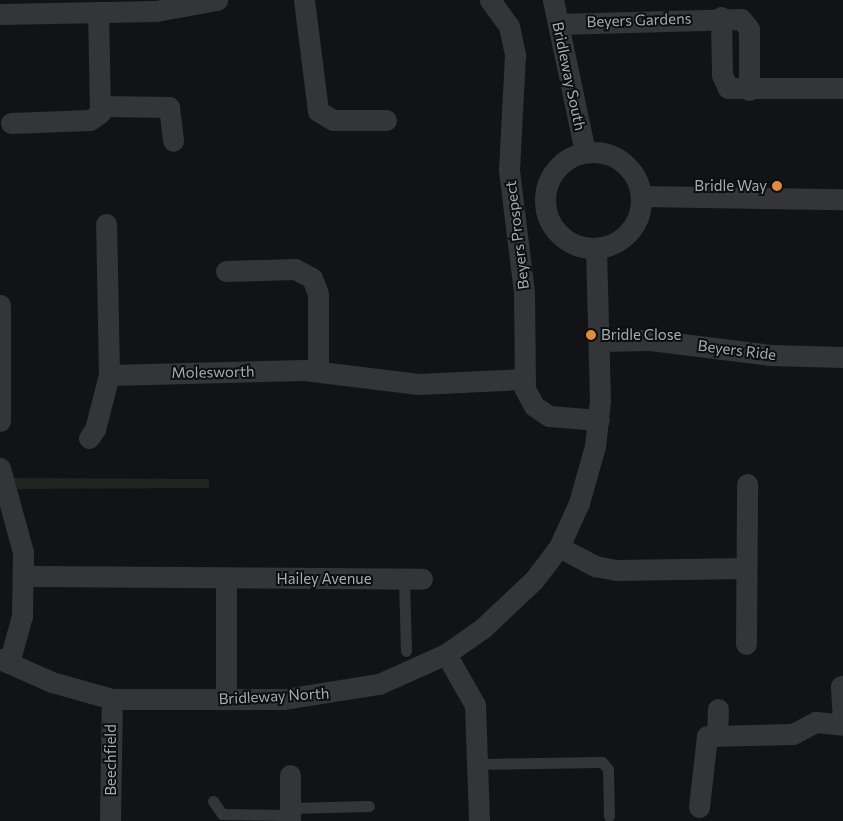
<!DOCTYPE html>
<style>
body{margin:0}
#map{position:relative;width:843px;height:821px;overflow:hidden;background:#121314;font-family:Commissioner,sans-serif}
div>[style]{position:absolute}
.green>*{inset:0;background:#1f261f}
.service>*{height:11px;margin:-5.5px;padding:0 5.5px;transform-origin:5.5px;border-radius:5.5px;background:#343538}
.minor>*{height:21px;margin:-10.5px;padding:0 10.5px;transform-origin:10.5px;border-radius:10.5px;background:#343538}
.minor>.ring{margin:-10.5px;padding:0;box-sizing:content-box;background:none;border:21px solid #343538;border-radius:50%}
.dots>*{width:14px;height:14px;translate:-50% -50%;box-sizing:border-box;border:2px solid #0d0e0f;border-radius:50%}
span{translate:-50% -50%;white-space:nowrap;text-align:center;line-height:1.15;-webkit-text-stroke:4px #0d0e0f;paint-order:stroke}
.street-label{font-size:15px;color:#a5acb3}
.poi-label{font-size:15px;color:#a5acb3}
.right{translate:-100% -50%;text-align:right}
.left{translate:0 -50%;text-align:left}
</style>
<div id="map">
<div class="green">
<div style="clip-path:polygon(10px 478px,209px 479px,209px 488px,9px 489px)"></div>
</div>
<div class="service">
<div style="left:404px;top:579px;width:72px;rotate:88.4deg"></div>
<div style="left:478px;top:764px;width:124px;rotate:-0.9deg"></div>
<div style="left:602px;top:762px;width:9px;rotate:49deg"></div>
<div style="left:608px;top:769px;width:47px;rotate:88.8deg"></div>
<div style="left:213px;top:801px;width:16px;rotate:55deg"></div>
<div style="left:222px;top:814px;width:68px;rotate:0.8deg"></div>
<div style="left:290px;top:808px;width:79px;rotate:-1.5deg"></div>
</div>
<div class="minor">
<div style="left:304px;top:0;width:112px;rotate:82.8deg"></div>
<div style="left:318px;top:111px;width:17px;rotate:31deg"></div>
<div style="left:333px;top:120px;width:53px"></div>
<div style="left:490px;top:0;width:32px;rotate:54deg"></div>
<div style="left:509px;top:26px;width:30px;rotate:78deg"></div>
<div style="left:515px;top:55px;width:115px;rotate:93deg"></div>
<div style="left:509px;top:170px;width:123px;rotate:83deg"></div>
<div style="left:524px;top:292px;width:97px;rotate:89.4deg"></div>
<div style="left:525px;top:389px;width:19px;rotate:62deg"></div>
<div style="left:534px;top:406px;width:18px;rotate:34deg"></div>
<div style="left:549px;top:416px;width:50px;rotate:4.6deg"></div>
<div style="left:553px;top:0;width:155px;rotate:78.1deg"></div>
<div style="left:0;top:14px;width:156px;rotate:-1.1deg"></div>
<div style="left:156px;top:11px;width:62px;rotate:-10.2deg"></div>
<div style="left:721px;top:17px;width:58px;rotate:89deg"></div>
<div style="left:722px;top:75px;width:14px;rotate:65deg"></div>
<div style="left:728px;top:88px;width:115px"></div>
<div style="left:558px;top:24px;width:183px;rotate:-1.6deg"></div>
<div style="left:741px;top:19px;width:13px;rotate:51deg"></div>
<div style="left:749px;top:29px;width:61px;rotate:90deg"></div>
<div style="left:101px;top:106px;width:68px;rotate:0.8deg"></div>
<div style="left:169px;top:107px;width:34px;rotate:83deg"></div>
<div style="left:11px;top:123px;width:79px;rotate:-2.2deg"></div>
<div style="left:90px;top:120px;width:12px;rotate:-35deg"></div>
<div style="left:100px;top:113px;width:101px;rotate:-91.1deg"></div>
<div class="ring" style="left:545px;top:152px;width:75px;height:75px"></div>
<div style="left:641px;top:196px;width:202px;rotate:0.9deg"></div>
<div style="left:226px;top:271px;width:69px;rotate:-1.7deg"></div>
<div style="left:295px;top:269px;width:19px;rotate:28deg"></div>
<div style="left:312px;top:278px;width:17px;rotate:69deg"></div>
<div style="left:318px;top:294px;width:76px;rotate:90deg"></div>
<div style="left:0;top:305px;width:116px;rotate:90deg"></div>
<div style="left:601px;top:341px;width:49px;rotate:-1.2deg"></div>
<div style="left:650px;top:340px;width:122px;rotate:7.1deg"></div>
<div style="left:771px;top:355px;width:72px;rotate:1.6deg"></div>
<div style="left:109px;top:375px;width:195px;rotate:-1.5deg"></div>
<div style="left:304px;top:370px;width:115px;rotate:7deg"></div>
<div style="left:418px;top:384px;width:105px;rotate:-2.7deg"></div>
<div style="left:89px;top:438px;width:11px;rotate:-56deg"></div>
<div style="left:95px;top:429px;width:56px;rotate:-75.5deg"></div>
<div style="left:109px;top:375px;width:151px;rotate:-91.1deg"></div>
<div style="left:0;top:468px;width:87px;rotate:74.7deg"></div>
<div style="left:23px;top:552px;width:64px;rotate:90.9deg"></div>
<div style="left:22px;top:616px;width:49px;rotate:105.5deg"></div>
<div style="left:559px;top:547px;width:41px;rotate:27.8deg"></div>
<div style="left:595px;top:566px;width:20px;rotate:11deg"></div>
<div style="left:615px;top:570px;width:131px;rotate:-0.9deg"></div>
<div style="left:34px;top:576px;width:388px;rotate:0.4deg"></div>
<div style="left:746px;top:644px;width:160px;rotate:-89.6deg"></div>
<div style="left:446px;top:654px;width:59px;rotate:60.4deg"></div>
<div style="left:475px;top:705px;width:116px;rotate:88deg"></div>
<div style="left:0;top:659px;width:57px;rotate:23.9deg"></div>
<div style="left:52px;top:682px;width:62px;rotate:15.8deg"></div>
<div style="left:112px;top:699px;width:172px"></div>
<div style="left:284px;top:699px;width:96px;rotate:-9deg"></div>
<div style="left:379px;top:684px;width:73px;rotate:-24.1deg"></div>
<div style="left:446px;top:654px;width:45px;rotate:-35.1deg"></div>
<div style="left:483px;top:628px;width:70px;rotate:-43.3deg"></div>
<div style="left:534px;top:580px;width:41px;rotate:-52.9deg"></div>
<div style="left:559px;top:547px;width:48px;rotate:-65.6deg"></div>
<div style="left:579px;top:503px;width:59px;rotate:-74.3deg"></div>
<div style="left:595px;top:446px;width:45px;rotate:-83.7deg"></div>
<div style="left:600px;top:401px;width:153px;rotate:-91.5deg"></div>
<div style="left:841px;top:686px;width:36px;rotate:87deg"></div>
<div style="left:226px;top:699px;width:121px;rotate:-90deg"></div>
<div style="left:717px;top:736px;width:27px;rotate:-88deg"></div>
<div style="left:699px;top:807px;width:71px;rotate:-83.6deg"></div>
<div style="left:707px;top:736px;width:86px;rotate:-1.3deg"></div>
<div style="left:793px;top:734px;width:26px;rotate:-28deg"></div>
<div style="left:816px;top:722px;width:27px;rotate:6deg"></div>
<div style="left:110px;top:821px;width:122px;rotate:-89.1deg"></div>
<div style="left:290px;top:821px;width:46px;rotate:-90deg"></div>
</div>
<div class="dots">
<div style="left:777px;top:186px;background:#e28b3c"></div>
<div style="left:591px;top:335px;background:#e28b3c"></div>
</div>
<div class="street-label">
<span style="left:639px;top:20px;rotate:-2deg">Beyers Gardens</span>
<span style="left:569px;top:76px;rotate:78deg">Bridleway South</span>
<span style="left:517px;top:235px;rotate:-97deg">Beyers Prospect</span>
<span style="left:737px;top:350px;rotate:7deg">Beyers Ride</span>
<span style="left:213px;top:372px;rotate:-1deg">Molesworth</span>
<span style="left:324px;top:579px">Hailey Avenue</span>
<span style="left:274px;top:696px;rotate:-3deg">Bridleway North</span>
<span style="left:111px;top:760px;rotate:-90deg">Beechfield</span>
</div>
<div class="poi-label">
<span class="right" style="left:767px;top:186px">Bridle Way</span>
<span class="left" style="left:601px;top:335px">Bridle Close</span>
</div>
</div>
